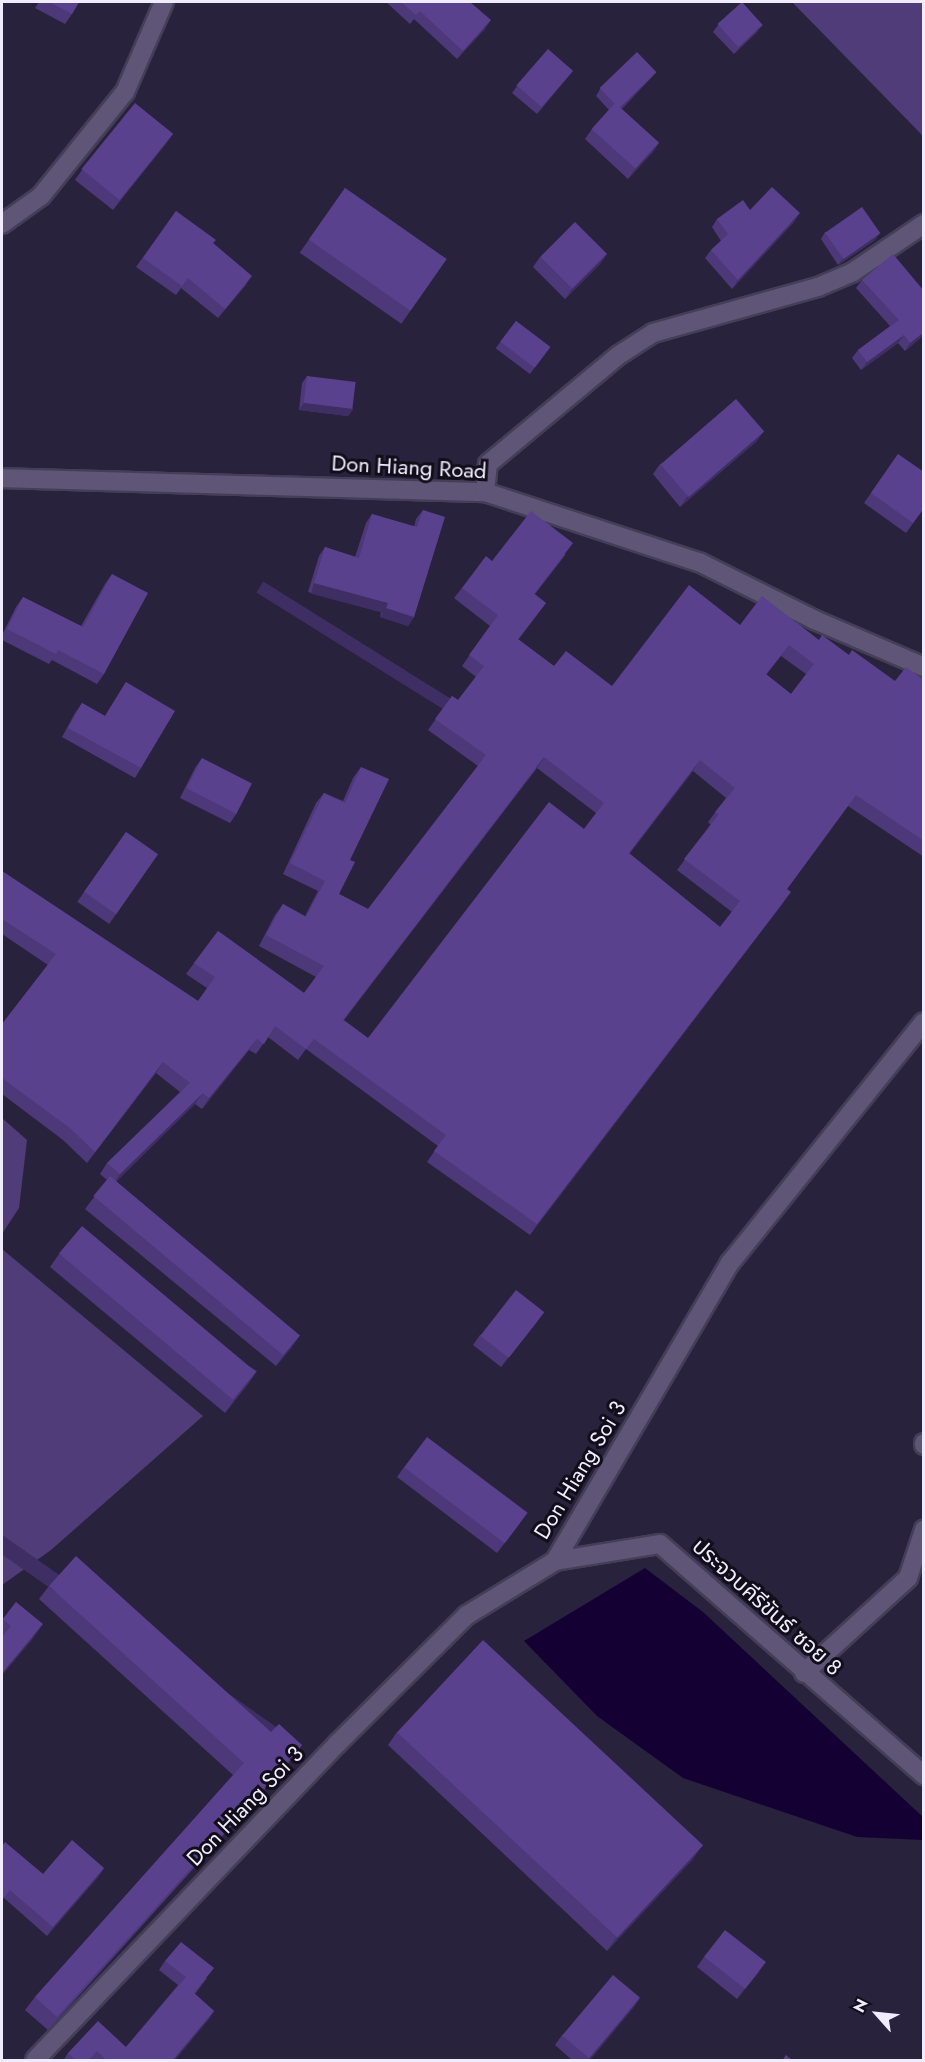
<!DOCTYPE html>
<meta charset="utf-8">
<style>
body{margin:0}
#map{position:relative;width:925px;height:2062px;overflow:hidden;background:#29223c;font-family:Jost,"Noto Sans Thai",sans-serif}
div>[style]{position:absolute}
.green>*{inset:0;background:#4f3c78}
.water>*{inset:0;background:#150033}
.roads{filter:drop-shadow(2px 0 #453e57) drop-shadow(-2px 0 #453e57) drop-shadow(0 2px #453e57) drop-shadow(0 -2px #453e57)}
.minor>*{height:18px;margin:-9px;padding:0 9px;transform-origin:9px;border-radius:9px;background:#5e5577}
.wall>*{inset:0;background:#4d387a;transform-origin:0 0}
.shaded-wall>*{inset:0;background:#3f2e63;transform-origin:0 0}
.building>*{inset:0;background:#5a418e;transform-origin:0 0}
span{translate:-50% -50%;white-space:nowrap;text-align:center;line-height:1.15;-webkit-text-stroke:6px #110d19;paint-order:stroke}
.street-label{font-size:22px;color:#f0ecfe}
.frame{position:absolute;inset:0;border:3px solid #f0ecfe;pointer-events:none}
.north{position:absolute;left:847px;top:1984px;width:60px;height:60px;-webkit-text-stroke:4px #110d19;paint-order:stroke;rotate:297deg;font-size:16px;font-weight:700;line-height:24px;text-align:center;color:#f0ecfe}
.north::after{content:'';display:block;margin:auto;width:21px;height:27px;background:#f0ecfe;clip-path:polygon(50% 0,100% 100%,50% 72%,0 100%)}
</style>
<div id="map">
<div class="green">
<div style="clip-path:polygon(792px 2px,923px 2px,923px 136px)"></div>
<div style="clip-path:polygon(2px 1118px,27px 1140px,19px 1208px,2px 1234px)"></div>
<div style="clip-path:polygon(2px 1249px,203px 1416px,51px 1550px,2px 1585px)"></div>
</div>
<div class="water">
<div style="clip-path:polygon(645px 1568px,703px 1612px,923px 1817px,923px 1840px,857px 1837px,683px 1778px,597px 1716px,524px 1641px)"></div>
</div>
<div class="roads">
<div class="minor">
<div style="left:2px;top:224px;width:48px;rotate:-35.7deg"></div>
<div style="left:41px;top:196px;width:134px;rotate:-51.1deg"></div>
<div style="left:125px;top:92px;width:98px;rotate:-66.6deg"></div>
<div style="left:2px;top:478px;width:483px;rotate:1.7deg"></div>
<div style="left:485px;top:492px;width:227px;rotate:18.2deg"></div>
<div style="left:701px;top:563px;width:127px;rotate:26.6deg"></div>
<div style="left:815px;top:620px;width:119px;rotate:23.3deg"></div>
<div style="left:485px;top:492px;width:28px;rotate:-84deg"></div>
<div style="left:488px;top:464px;width:170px;rotate:-39.8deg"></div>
<div style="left:619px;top:355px;width:40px;rotate:-32.9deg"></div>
<div style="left:653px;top:333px;width:171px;rotate:-15.6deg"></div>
<div style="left:818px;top:287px;width:38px;rotate:-23deg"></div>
<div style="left:853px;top:272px;width:86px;rotate:-34.1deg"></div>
<div style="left:924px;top:1443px;width:2px;rotate:90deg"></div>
<div style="left:555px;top:1561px;width:106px;rotate:-9.2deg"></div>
<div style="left:660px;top:1544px;width:351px;rotate:41.2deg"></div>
<div style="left:804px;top:1673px;width:141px;rotate:-42.4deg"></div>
<div style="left:908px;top:1578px;width:51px;rotate:-71.6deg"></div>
<div style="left:35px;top:2060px;width:439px;rotate:-46.3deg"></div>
<div style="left:338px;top:1743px;width:182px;rotate:-44.8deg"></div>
<div style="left:467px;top:1615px;width:103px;rotate:-31.5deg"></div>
<div style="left:555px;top:1561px;width:346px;rotate:-59.6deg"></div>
<div style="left:730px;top:1263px;width:309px;rotate:-51.2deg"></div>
</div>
</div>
<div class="wall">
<div style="clip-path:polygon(39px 2px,79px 2px,72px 14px,65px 24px,35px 8px)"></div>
<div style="clip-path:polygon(386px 2px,470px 2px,485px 29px,457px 59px,414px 19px,410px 24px)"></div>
<div style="clip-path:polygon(718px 25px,758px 31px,734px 54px,713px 32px)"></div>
<div style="clip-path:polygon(573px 71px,537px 114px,512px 93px,517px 86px)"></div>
<div style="clip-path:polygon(656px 72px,651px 78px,622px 109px,659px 143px,652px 153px,628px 179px,585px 139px,592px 129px,609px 110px,596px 96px,600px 89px)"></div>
<div style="clip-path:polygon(173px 134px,113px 210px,75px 180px,82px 170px)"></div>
<div style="left:345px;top:188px;width:124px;height:79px;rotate:35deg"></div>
<div style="clip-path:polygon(750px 210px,794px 222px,732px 289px,705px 258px,711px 250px,721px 241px,712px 227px,717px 219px)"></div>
<div style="clip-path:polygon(176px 211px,213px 243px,246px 285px,218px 318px,181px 288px,176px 295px,136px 267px)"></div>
<div style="clip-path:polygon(825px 232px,875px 240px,838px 265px,821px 239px)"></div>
<div style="clip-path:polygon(607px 254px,600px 264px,565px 299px,533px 267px,540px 257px)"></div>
<div style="clip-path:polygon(862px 280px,924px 291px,924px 335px,905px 351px,898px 343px,861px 370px,852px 358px,858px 350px,890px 326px,856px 288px)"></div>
<div style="left:516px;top:321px;width:43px;height:34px;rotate:37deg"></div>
<div style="clip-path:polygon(307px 376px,353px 409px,348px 416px,299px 410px,302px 383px)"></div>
<div style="clip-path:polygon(757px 441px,680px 507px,653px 474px,660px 464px)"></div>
<div style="clip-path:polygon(898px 454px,924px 508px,906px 533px,864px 503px)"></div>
<div style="clip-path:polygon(423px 510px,414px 617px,408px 626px,380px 617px,381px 612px,308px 592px,319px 556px,325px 547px,355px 557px,366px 523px,372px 514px,414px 527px,416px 519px)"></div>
<div style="clip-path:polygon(evenodd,566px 554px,535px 594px,546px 603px,518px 640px,554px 666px,612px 686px,740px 625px,819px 640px,849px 655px,895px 681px,924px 680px,924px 857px,848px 806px,787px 889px,783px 903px,530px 1235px,427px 1162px,438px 1146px,306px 1049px,298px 1060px,268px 1037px,256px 1054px,249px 1050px,202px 1109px,195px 1104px,116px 1181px,292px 1347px,276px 1366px,85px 1209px,107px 1180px,100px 1174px,107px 1163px,180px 1092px,156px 1073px,87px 1163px,63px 1140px,2px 1094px,2px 1024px,48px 965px,2px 934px,2px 871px,198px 1001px,207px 988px,186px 974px,218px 931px,304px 993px,316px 977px,259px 946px,275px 915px,283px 904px,305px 916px,318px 891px,283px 874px,316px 803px,324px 793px,343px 801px,353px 778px,361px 767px,350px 860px,339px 894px,368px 909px,478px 766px,428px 730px,452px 696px,458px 700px,476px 677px,462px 666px,490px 626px,454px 598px,462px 588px,492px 561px,566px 554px,781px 656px,806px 674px,791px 694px,766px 675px,781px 656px,566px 554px,537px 768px,596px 813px,584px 829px,368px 1038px,344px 1020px,537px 768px,566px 554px,693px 771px,726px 798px,708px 822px,711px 825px,677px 870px,732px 912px,720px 927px,629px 854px,693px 771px)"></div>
<div style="clip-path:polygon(112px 574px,104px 674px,97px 684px,52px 660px,49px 664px,2px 640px,2px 635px,16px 607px,23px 597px,81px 626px,105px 584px)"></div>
<div style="clip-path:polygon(126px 682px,141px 768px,135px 778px,62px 737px,75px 713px,82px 703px,105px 716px)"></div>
<div style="clip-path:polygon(202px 758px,237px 813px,230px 823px,180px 798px,195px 768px)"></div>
<div style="left:126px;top:832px;width:39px;height:85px;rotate:35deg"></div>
<div style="clip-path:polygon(59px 1254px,257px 1371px,248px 1384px,225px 1413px,50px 1267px)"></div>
<div style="clip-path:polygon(537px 1322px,501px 1367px,473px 1345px,480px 1335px)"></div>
<div style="clip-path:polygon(404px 1467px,520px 1523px,497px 1553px,397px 1477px)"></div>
<div style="clip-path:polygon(49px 1586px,271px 1732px,302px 1745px,293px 1758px,48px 2030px,25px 2010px,35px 1997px,233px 1775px,39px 1599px)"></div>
<div style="clip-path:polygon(16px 1602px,34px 1637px,2px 1675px,2px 1620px)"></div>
<div style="clip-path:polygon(397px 1732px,693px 1859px,607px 1951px,388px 1745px)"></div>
<div style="clip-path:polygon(2px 1846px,43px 1874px,104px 1868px,98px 1877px,47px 1936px,4px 1898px)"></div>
<div style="clip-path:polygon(704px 1957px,759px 1972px,737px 1999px,697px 1967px)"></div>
<div style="clip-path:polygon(165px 1961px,207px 1978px,195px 1994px,214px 2011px,208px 2020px,174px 2061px,63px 2061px,68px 2053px,126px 2047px,178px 1985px,159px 1970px)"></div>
<div style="clip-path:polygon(640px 1998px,633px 2008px,589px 2061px,573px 2061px,555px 2045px,562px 2035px)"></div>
</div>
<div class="shaded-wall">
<div style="clip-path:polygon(491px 20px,485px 29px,457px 59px,463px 51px)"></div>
<div style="clip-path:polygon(763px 25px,758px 31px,734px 54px,739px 48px)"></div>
<div style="clip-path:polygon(656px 72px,651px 78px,615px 115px,620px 109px)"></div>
<div style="clip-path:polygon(173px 134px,166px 144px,113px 210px,120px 200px)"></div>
<div style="clip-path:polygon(659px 143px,652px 153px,628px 179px,635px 169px)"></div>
<div style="clip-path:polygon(800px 213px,794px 222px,732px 289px,738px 280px)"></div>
<div style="clip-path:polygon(880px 233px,875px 240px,838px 265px,843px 258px)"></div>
<div style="clip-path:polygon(607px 254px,600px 264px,565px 299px,572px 289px)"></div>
<div style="clip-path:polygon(252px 276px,246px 285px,218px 318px,225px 309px)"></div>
<div style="clip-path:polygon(924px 332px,924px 335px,905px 351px,910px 343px)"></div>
<div style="clip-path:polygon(904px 335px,898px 343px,861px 370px,867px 362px)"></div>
<div style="clip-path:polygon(304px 403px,353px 409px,348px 416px,299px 410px)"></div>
<div style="clip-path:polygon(764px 431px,757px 441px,680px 507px,687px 497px)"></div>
<div style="left:314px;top:583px;width:77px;height:11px;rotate:15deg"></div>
<div style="clip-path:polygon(386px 608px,414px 617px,408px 626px,380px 617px)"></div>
<div style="left:544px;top:757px;width:13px;height:331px;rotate:122deg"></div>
<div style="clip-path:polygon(700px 760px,693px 771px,622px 864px,629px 853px)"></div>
<div style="clip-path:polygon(791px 892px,783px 903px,530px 1235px,537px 1224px)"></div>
<div style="clip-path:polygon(257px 1039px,249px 1050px,202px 1109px,209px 1098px)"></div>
<div style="clip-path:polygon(163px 1062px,156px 1073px,87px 1163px,95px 1152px)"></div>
<div style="clip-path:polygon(203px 1093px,195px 1104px,113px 1185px,120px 1174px)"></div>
<div style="clip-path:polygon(544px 1312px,537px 1322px,501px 1367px,508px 1357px)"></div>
<div style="clip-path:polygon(301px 1334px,292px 1347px,276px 1366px,285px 1353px)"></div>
<div style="clip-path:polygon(257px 1371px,248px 1384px,225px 1413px,234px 1400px)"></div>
<div style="clip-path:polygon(43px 1624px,34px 1637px,2px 1675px,2px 1673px)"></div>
<div style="left:302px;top:1745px;width:16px;height:366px;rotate:125deg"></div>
<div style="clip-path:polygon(702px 1846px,693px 1859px,607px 1951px,616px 1938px)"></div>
<div style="clip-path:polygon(104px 1868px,98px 1877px,47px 1936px,53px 1927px)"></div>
<div style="clip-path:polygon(766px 1962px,759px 1972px,737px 1999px,744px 1989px)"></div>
<div style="clip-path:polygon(640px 1998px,633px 2008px,589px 2061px,587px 2061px)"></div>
<div style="clip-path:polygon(214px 2011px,208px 2020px,174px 2061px,172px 2061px)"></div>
</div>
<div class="building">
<div style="clip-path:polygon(49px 2px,79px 2px,72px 14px)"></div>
<div style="clip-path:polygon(401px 2px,470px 2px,491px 20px,463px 51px,420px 11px,416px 15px)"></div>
<div style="left:742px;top:2px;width:31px;height:33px;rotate:48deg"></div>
<div style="left:548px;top:49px;width:33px;height:48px;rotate:41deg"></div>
<div style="left:637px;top:52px;width:28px;height:52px;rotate:46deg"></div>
<div style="left:135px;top:103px;width:49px;height:85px;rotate:39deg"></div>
<div style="left:615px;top:103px;width:59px;height:35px;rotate:42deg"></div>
<div style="clip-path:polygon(772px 187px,800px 213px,738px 280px,711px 250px,728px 234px,717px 219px,743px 200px,750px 210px)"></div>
<div style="left:345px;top:188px;width:124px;height:63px;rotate:35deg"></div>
<div style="left:862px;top:207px;width:32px;height:45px;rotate:55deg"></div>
<div style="clip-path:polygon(176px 211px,216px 240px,213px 243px,252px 276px,225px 309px,188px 278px,182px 286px,143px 258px)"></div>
<div style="left:575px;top:222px;width:45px;height:49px;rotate:45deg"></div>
<div style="clip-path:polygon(893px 254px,924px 291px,924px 332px,910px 343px,904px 335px,867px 362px,858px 350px,899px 320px,862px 280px)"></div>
<div style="left:516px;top:321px;width:43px;height:26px;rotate:37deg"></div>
<div style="left:307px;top:376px;width:49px;height:27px;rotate:7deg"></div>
<div style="left:736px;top:399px;width:43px;height:100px;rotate:49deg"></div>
<div style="clip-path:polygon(898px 454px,924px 472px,924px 508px,913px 523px,871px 493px)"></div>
<div style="clip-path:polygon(423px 510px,445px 517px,414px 617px,386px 608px,388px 603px,314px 583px,325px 547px,359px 558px,372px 514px,417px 527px)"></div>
<div style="clip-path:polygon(evenodd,531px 511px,573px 543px,534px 594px,546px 603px,518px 639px,554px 666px,566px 651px,612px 686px,689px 585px,740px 625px,762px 596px,819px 640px,822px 635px,849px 655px,852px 650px,895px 681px,906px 667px,924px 680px,924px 841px,856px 795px,787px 889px,791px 892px,537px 1224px,434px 1151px,446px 1135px,314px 1039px,306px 1049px,275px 1026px,264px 1044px,257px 1039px,209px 1098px,203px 1093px,120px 1174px,107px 1163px,190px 1083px,163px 1062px,95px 1152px,71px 1129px,2px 1078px,2px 1024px,56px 954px,2px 919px,2px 871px,198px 1001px,215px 977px,194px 963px,218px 931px,304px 993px,324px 966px,266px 935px,283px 904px,306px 917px,325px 881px,290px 863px,324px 793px,345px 803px,361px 767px,389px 779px,350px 860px,355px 862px,339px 894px,368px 909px,486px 755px,435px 719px,452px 696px,458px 700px,484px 666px,469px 655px,498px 615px,462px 588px,486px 556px,492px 561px,531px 511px,789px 645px,814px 664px,791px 694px,766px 674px,789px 645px,531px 511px,544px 757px,604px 803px,584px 829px,549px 802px,368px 1038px,343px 1020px,544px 757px,531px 511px,700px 760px,735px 788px,715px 812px,719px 814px,684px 859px,740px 901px,720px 927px,629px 853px,700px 760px)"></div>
<div style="clip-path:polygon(112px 574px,148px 593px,104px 674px,58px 650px,56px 654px,7px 629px,23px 597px,83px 627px)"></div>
<div style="clip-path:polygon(126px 682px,175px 711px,141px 768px,68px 728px,82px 703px,105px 716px)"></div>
<div style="left:202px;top:758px;width:56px;height:34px;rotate:27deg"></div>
<div style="left:126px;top:832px;width:39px;height:73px;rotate:35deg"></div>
<div style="left:110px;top:1176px;width:248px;height:26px;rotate:40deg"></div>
<div style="left:82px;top:1226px;width:227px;height:36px;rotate:40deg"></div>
<div style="left:516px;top:1290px;width:36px;height:58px;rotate:38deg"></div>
<div style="left:427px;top:1437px;width:126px;height:38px;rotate:37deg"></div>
<div style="clip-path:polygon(76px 1556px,271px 1732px,279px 1724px,302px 1745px,57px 2017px,35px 1997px,244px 1763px,49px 1586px)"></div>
<div style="clip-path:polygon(16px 1602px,43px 1624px,2px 1673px,2px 1637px,11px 1626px,3px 1619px)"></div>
<div style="left:483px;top:1640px;width:301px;height:126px;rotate:43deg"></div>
<div style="clip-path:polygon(72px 1840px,104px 1868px,53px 1927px,10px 1890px,2px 1900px,2px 1846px,5px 1842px,43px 1874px)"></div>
<div style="left:725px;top:1930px;width:52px;height:34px;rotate:38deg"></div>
<div style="clip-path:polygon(181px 1942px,214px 1968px,194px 1993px,214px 2011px,172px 2061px,107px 2061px,97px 2051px,88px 2061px,76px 2061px,68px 2053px,98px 2021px,126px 2047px,186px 1977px,165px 1961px)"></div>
<div style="left:613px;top:1975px;width:35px;height:79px;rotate:40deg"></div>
<div style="clip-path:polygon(786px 2055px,793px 2061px,782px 2061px)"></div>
</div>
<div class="street-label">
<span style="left:409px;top:467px;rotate:3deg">Don Hiang Road</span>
<span style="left:580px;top:1470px;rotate:-59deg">Don Hiang Soi 3</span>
<span style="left:767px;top:1607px;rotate:42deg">ประจวบคีรีขันธ์ ซอย 8</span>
<span style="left:245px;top:1806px;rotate:-46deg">Don Hiang Soi 3</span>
</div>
<div class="frame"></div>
<div class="north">N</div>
</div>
